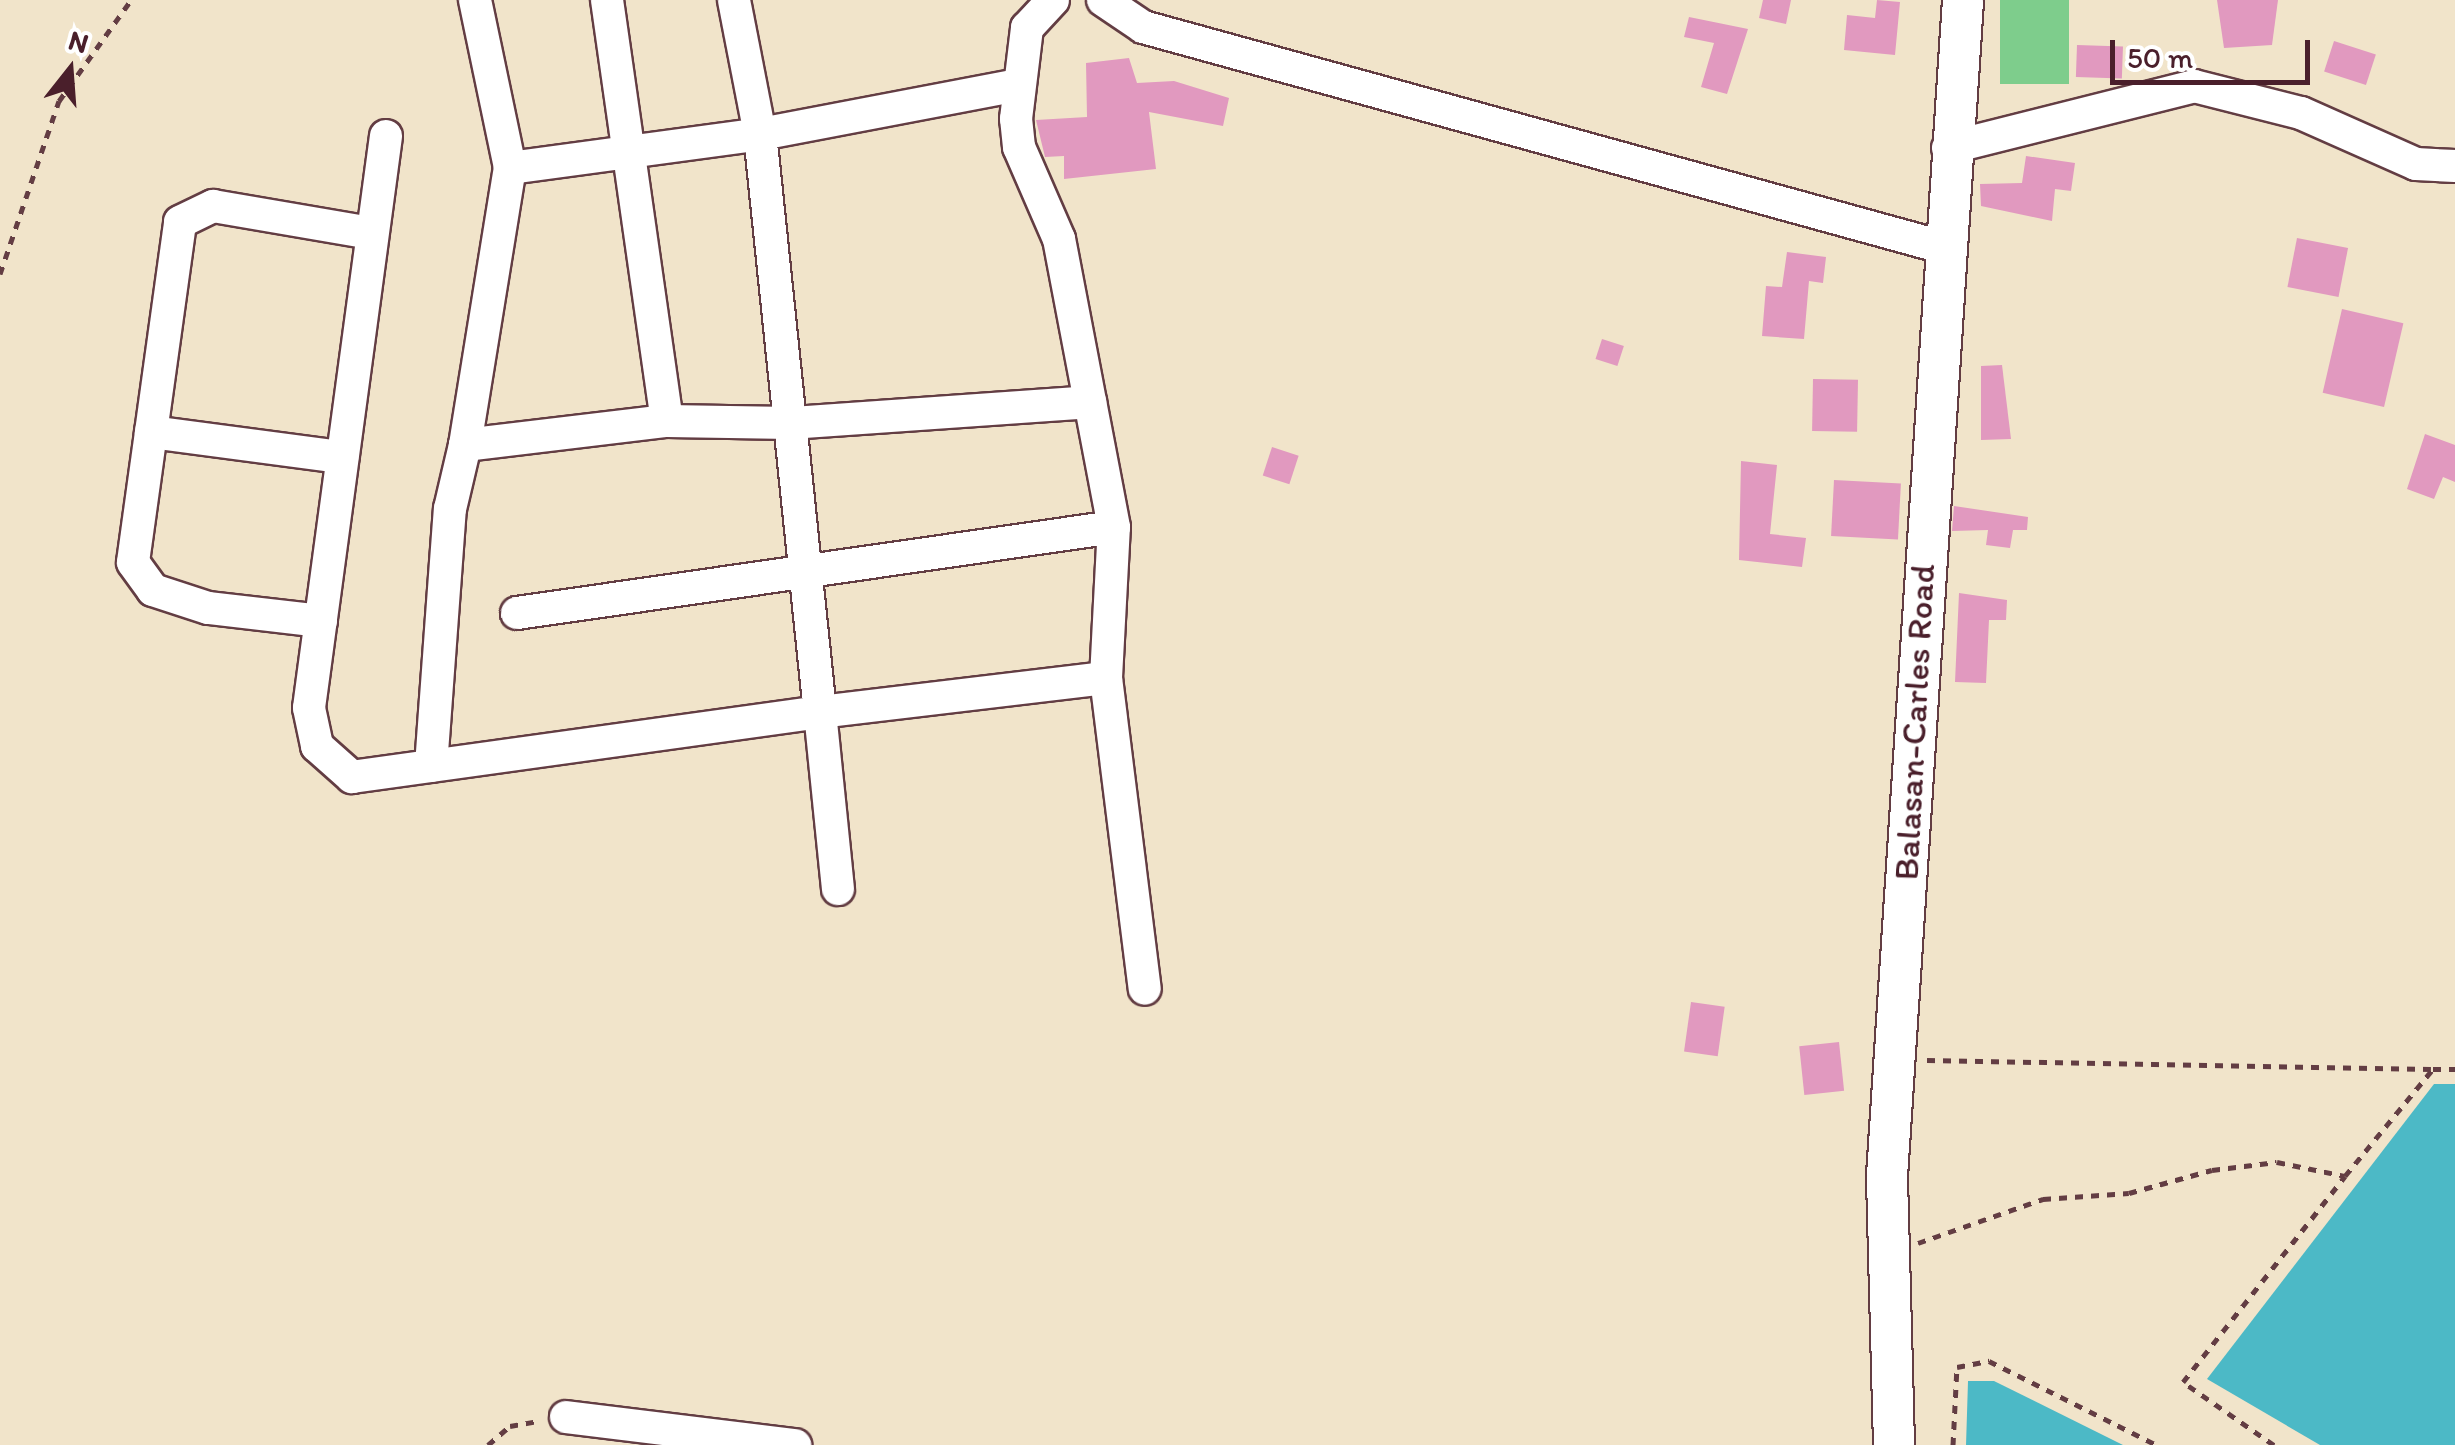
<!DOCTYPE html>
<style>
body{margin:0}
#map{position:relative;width:2455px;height:1445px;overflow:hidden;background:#f1e4ca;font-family:Itim,sans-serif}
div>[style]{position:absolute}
.green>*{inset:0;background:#7ecd8c;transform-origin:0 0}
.water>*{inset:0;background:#4cb9c6}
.building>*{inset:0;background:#e199bf;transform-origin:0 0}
.path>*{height:5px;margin-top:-2.5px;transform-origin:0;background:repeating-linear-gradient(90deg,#633d43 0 8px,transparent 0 16px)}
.roads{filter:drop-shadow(2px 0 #633d43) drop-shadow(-2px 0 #633d43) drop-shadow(0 2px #633d43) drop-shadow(0 -2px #633d43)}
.minor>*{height:32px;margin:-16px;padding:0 16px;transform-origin:16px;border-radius:16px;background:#fff}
.major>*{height:40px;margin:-20px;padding:0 20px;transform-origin:20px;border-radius:20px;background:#fff}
span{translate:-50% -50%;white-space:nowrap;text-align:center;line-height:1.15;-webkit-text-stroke:9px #fff;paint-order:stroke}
.street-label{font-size:35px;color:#4a1f2b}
.north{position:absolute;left:20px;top:20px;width:100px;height:100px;-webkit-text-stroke:8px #fff;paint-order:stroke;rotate:17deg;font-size:28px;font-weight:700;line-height:40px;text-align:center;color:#4a1f2b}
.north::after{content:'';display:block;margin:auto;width:35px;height:45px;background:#4a1f2b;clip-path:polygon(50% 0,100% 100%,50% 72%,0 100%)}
.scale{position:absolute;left:2110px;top:40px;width:200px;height:45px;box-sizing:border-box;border:5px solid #4a1f2b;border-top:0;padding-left:12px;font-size:30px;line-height:35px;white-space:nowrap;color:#4a1f2b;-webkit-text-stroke:8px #fff;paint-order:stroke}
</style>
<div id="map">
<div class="green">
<div style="left:2000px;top:0;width:69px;height:84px"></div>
</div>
<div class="water">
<div style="clip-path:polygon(2434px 1084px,2455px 1084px,2455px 1445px,2320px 1445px,2207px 1379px)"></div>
<div style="clip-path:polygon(1968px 1381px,1994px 1381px,2123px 1445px,1966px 1445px)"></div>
</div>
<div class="building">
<div style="clip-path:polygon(1763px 0,1791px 0,1786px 24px,1759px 18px)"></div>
<div style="clip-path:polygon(1877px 0,1900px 2px,1895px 55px,1844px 50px,1847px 15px,1875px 18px)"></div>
<div style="clip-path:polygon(2217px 0,2278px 0,2272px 45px,2224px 48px)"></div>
<div style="clip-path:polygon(1689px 17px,1748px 29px,1727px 94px,1701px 87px,1714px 43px,1684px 37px)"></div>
<div style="left:2334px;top:41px;width:44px;height:32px;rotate:18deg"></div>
<div style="left:2077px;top:45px;width:46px;height:32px;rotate:2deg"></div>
<div style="clip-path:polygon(1129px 58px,1137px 83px,1174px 81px,1229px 98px,1223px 126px,1149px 112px,1156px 169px,1064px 179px,1064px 156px,1045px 157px,1036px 120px,1087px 117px,1086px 63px)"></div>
<div style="clip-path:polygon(2026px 156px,2075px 163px,2071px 191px,2055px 189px,2052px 221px,1981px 206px,1980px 184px,2022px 183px)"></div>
<div style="left:2297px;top:238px;width:52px;height:50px;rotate:11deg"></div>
<div style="clip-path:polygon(1787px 252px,1826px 257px,1823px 283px,1809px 281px,1804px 339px,1762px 336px,1766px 286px,1782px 287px)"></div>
<div style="left:2342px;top:309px;width:63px;height:86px;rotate:13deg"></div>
<div style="left:1602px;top:339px;width:23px;height:21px;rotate:18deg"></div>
<div style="clip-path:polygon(2002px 365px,2011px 439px,1981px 440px,1981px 366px)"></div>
<div style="left:1813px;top:379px;width:45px;height:52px;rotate:1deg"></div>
<div style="clip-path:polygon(2425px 434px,2455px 445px,2455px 482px,2443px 477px,2434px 499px,2407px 489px)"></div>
<div style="left:1272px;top:447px;width:28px;height:30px;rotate:18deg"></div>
<div style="clip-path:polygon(1741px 461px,1777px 465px,1770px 534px,1806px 538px,1802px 567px,1739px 560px)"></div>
<div style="left:1834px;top:480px;width:67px;height:56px;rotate:3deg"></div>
<div style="clip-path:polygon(1954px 506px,2028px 517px,2027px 530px,2013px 530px,2010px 548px,1986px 545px,1988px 530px,1952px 531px)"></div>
<div style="clip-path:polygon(1959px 593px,2007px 600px,2006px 620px,1989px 620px,1986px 683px,1955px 682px)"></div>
<div style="left:1691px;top:1002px;width:34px;height:50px;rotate:8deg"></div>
<div style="left:1839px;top:1042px;width:49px;height:40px;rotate:84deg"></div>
</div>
<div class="path">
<div style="left:0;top:274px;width:183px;rotate:-71.2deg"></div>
<div style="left:59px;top:101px;width:124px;rotate:-54.5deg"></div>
<div style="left:1927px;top:1060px;width:504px;rotate:1.02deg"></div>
<div style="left:1918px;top:1243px;width:133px;rotate:-19.4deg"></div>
<div style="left:2043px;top:1199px;width:86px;rotate:-4deg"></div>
<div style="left:2129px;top:1193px;width:86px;rotate:-15.5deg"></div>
<div style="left:2212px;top:1170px;width:65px;rotate:-7deg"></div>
<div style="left:2277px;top:1162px;width:69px;rotate:11.6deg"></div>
<div style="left:2345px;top:1176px;width:139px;rotate:-50.6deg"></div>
<div style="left:2433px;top:1069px;width:22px"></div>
<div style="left:488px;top:1445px;width:29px;rotate:-41deg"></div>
<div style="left:510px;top:1426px;width:28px;rotate:-10deg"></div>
<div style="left:1953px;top:1445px;width:78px;rotate:-87.1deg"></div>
<div style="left:1957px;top:1367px;width:33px;rotate:-11deg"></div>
<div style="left:1989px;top:1361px;width:188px;rotate:26.6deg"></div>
<div style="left:2274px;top:1445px;width:111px;rotate:-145.3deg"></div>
<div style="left:2183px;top:1382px;width:262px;rotate:-51.8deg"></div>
</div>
<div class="roads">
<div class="minor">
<div style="left:475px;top:0;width:172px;rotate:78.2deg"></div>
<div style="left:510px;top:168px;width:252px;rotate:-7.7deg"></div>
<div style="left:760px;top:134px;width:136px;rotate:-101deg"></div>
<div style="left:607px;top:0;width:425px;rotate:81.9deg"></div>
<div style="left:1103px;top:0;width:48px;rotate:34deg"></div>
<div style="left:1143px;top:27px;width:829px;rotate:15.39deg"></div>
<div style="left:1018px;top:85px;width:263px;rotate:169.2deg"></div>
<div style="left:760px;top:134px;width:581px;rotate:84.07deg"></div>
<div style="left:820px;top:712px;width:288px;rotate:-6.8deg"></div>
<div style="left:1106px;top:678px;width:151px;rotate:-87deg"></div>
<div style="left:1114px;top:527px;width:293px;rotate:-100.8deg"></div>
<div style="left:1059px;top:239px;width:100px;rotate:-113.5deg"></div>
<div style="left:1019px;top:147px;width:28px;rotate:-96deg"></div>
<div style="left:1016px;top:119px;width:92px;rotate:-83.1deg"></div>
<div style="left:1027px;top:28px;width:38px;rotate:-47deg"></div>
<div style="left:386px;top:136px;width:577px;rotate:97.67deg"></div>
<div style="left:309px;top:708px;width:39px;rotate:78deg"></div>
<div style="left:317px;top:746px;width:47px;rotate:41.5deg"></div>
<div style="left:352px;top:777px;width:472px;rotate:-7.9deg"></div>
<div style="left:820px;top:712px;width:178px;rotate:84.2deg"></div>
<div style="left:1948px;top:148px;width:254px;rotate:-14.1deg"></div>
<div style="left:2194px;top:86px;width:110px;rotate:14.2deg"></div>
<div style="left:2301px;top:113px;width:126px;rotate:23.9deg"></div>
<div style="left:2416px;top:164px;width:39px;rotate:3deg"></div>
<div style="left:151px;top:432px;width:193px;rotate:7.5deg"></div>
<div style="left:465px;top:445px;width:281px;rotate:-80.8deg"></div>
<div style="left:517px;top:613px;width:603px;rotate:-8.2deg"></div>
<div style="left:321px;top:621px;width:114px;rotate:-173.4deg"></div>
<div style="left:208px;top:608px;width:58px;rotate:-161.9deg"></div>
<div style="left:153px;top:590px;width:34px;rotate:-126deg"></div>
<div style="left:133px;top:562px;width:343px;rotate:-82.1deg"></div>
<div style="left:180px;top:222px;width:37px;rotate:-26deg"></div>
<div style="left:213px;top:206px;width:160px;rotate:9.7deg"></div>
<div style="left:1106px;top:678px;width:313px;rotate:82.9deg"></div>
<div style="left:431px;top:766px;width:258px;rotate:-85.8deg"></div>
<div style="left:450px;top:509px;width:66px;rotate:-76.8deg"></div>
<div style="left:465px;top:445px;width:203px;rotate:-6.8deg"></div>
<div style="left:667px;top:421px;width:124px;rotate:0.9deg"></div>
<div style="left:791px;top:423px;width:300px;rotate:-4deg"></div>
<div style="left:566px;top:1417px;width:231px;rotate:7deg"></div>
</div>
<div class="major">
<div style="left:1894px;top:1445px;width:269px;rotate:-91.5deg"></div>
<div style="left:1887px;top:1176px;width:1178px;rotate:-86.3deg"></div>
</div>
</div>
<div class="street-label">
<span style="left:1914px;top:722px;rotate:-87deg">Balasan-Carles Road</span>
</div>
<div class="north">N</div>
<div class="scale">50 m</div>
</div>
